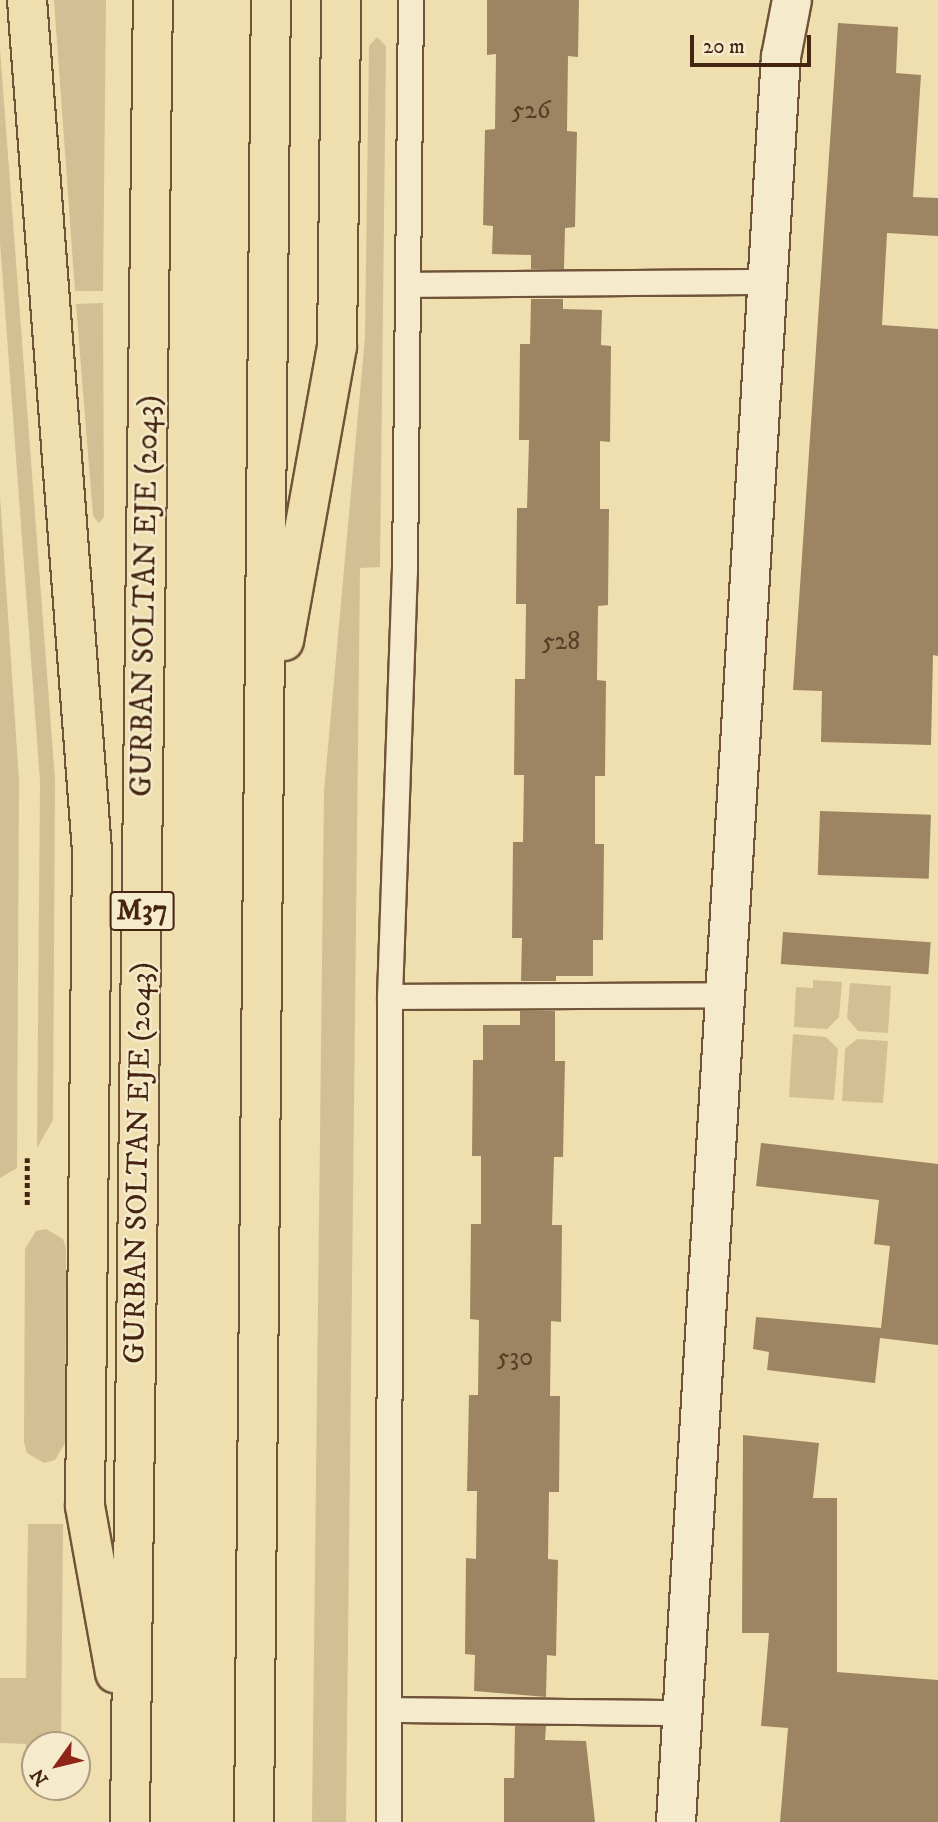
<!DOCTYPE html>
<style>
body{margin:0}
#map{position:relative;width:938px;height:1822px;overflow:hidden;background:#efdfaf;font-family:"IM FELL DW Pica",serif}
div>[style]{position:absolute}
.green>*{inset:0;background:#d2bf94}
.building>*{inset:0;background:#9d8563;transform-origin:0 0}
.path>*{height:4.5px;margin-top:-2.25px;transform-origin:0;background:repeating-linear-gradient(90deg,#452411 0 5px,transparent 0 8.5px)}
.roads{filter:drop-shadow(2px 0 #705338) drop-shadow(-2px 0 #705338) drop-shadow(0 2px #705338) drop-shadow(0 -2px #705338)}
.lane>*{height:24px;margin:-12px;padding:0 12px;transform-origin:12px;border-radius:12px;background:#f5eacb}
.street>*{height:38px;margin:-19px;padding:0 19px;transform-origin:19px;border-radius:19px;background:#f5eacb}
.highway>*{height:38px;margin:-19px;padding:0 19px;transform-origin:19px;border-radius:19px;background:#efdfaf}
span{translate:-50% -50%;white-space:nowrap;text-align:center;line-height:1.15;-webkit-text-stroke:5px #f5eacb;paint-order:stroke}
.number-label{font-size:26px;color:#5b3c26}
.number-label span{-webkit-text-stroke-width:0}
.shield-label span{padding:2px 5px;background:#f5eacb;border:2px solid;border-radius:5px;-webkit-text-stroke-width:0}
.shield-label{font-size:28px;color:#452411;font-weight:700}
.street-label{font-size:30px;color:#452411}
.north{position:absolute;left:21px;top:1731px;width:70px;height:70px;box-sizing:border-box;background:#f5eacb;border:2px solid #af9b81;border-radius:50%;rotate:236deg;font-size:19px;font-weight:700;line-height:28px;text-align:center;color:#452411}
.north::after{content:'';display:block;margin:auto;width:24px;height:32px;background:#8f2418;clip-path:polygon(50% 0,100% 100%,50% 72%,0 100%)}
.scale{position:absolute;left:690px;top:35px;width:121px;height:32px;box-sizing:border-box;border:4px solid #452411;border-top:0;padding-left:9px;font-size:21px;line-height:24px;white-space:nowrap;color:#452411;-webkit-text-stroke:5px #f5eacb;paint-order:stroke}
</style>
<div id="map">
<div class="green">
<div style="clip-path:polygon(54px 0,106px 0,103px 291px,75px 291px)"></div>
<div style="clip-path:polygon(377px 37px,386px 46px,380px 567px,360px 568px,346px 1822px,312px 1822px,324px 791px,365px 337px,369px 46px)"></div>
<div style="clip-path:polygon(0 49px,55px 780px,53px 1120px,37px 1148px,40px 781px,0 242px)"></div>
<div style="clip-path:polygon(103px 303px,104px 517px,99px 523px,93px 516px,76px 304px)"></div>
<div style="clip-path:polygon(0 496px,19px 780px,17px 1168px,0 1178px)"></div>
<div style="clip-path:polygon(813px 980px,842px 982px,839px 1017px,827px 1029px,794px 1027px,796px 987px,813px 988px)"></div>
<div style="clip-path:polygon(850px 983px,891px 986px,888px 1033px,858px 1031px,847px 1018px)"></div>
<div style="clip-path:polygon(793px 1034px,826px 1037px,838px 1049px,834px 1100px,789px 1097px)"></div>
<div style="clip-path:polygon(857px 1039px,888px 1041px,883px 1103px,842px 1101px,845px 1049px)"></div>
<div style="clip-path:polygon(46px 1229px,63px 1239px,66px 1249px,65px 1443px,55px 1460px,44px 1463px,27px 1453px,24px 1442px,25px 1249px,36px 1231px)"></div>
<div style="clip-path:polygon(28px 1524px,63px 1524px,61px 1745px,35px 1745px,35px 1785px,26px 1784px,26px 1744px,0 1743px,0 1678px,26px 1678px)"></div>
</div>
<div class="building">
<div style="clip-path:polygon(487px 0,579px 0,578px 57px,568px 56px,567px 131px,577px 132px,575px 227px,565px 228px,564px 269px,531px 269px,531px 255px,492px 254px,493px 226px,483px 225px,485px 130px,495px 129px,496px 54px,487px 55px)"></div>
<div style="clip-path:polygon(838px 23px,898px 27px,896px 73px,921px 75px,913px 197px,938px 198px,938px 236px,887px 233px,882px 325px,938px 329px,938px 656px,933px 655px,931px 745px,821px 742px,822px 691px,793px 690px)"></div>
<div style="clip-path:polygon(531px 299px,563px 299px,563px 309px,602px 310px,601px 345px,611px 346px,610px 442px,600px 441px,600px 509px,609px 509px,608px 605px,598px 606px,597px 680px,606px 681px,605px 776px,595px 776px,595px 844px,604px 844px,603px 940px,593px 940px,593px 976px,556px 976px,556px 981px,521px 981px,522px 938px,512px 938px,513px 842px,523px 842px,524px 775px,514px 775px,515px 679px,525px 679px,526px 604px,516px 604px,517px 508px,527px 508px,529px 440px,519px 440px,520px 344px,530px 344px)"></div>
<div style="left:820px;top:811px;width:111px;height:64px;rotate:2deg"></div>
<div style="left:783px;top:932px;width:148px;height:32px;rotate:4deg"></div>
<div style="clip-path:polygon(520px 1011px,555px 1011px,555px 1061px,565px 1061px,563px 1157px,554px 1157px,552px 1225px,562px 1225px,561px 1322px,551px 1321px,550px 1396px,560px 1396px,559px 1492px,549px 1492px,548px 1559px,558px 1560px,556px 1656px,547px 1655px,546px 1697px,474px 1691px,475px 1655px,465px 1654px,466px 1558px,476px 1559px,477px 1491px,467px 1491px,469px 1395px,478px 1395px,479px 1320px,470px 1319px,471px 1224px,481px 1224px,481px 1156px,472px 1156px,473px 1060px,483px 1060px,483px 1025px,520px 1025px)"></div>
<div style="clip-path:polygon(761px 1143px,938px 1164px,938px 1345px,880px 1338px,875px 1383px,767px 1370px,769px 1352px,753px 1349px,756px 1317px,881px 1328px,890px 1246px,874px 1244px,879px 1200px,756px 1186px)"></div>
<div style="clip-path:polygon(743px 1435px,819px 1443px,813px 1498px,837px 1498px,837px 1672px,938px 1680px,938px 1822px,780px 1822px,788px 1728px,761px 1726px,769px 1633px,742px 1633px)"></div>
<div style="clip-path:polygon(515px 1726px,546px 1726px,545px 1740px,586px 1741px,595px 1822px,504px 1822px,504px 1778px,514px 1778px)"></div>
</div>
<div class="path">
<div style="left:27px;top:1205px;width:47px;rotate:-90deg"></div>
</div>
<div class="roads">
<div class="lane">
<div style="left:408px;top:285px;width:360px;rotate:-0.5deg"></div>
<div style="left:390px;top:997px;width:332px;rotate:-0.3deg"></div>
<div style="left:390px;top:1710px;width:288px;rotate:0.6deg"></div>
<div style="left:389px;top:1822px;width:825px;rotate:-89.93deg"></div>
<div style="left:390px;top:997px;width:425px;rotate:-88deg"></div>
<div style="left:405px;top:572px;width:572px;rotate:-89.4deg"></div>
</div>
<div class="street">
<div style="left:676px;top:1822px;width:1768px;rotate:-86.6deg"></div>
<div style="left:781px;top:57px;width:58px;rotate:-79.1deg"></div>
</div>
<div class="highway">
<div style="left:27px;top:0;width:853px;rotate:85.63deg"></div>
<div style="left:92px;top:851px;width:655px;rotate:90.61deg"></div>
<div style="left:85px;top:1506px;width:170px;rotate:79.8deg"></div>
<div style="left:284px;top:641px;width:299px;rotate:-79.8deg"></div>
<div style="left:337px;top:347px;width:347px;rotate:-89.3deg"></div>
<div style="left:130px;top:1822px;width:1822px;rotate:-89.28deg"></div>
<div style="left:254px;top:1822px;width:1822px;rotate:-89.47deg"></div>
</div>
</div>
<div class="number-label">
<span style="left:531px;top:111px">526</span>
<span style="left:561px;top:642px">528</span>
<span style="left:515px;top:1358px">530</span>
</div>
<div class="shield-label">
<span style="left:142px;top:911px">M37</span>
</div>
<div class="street-label">
<span style="left:146px;top:596px;rotate:-89deg">GURBAN SOLTAN EJE (2043)</span>
<span style="left:139px;top:1163px;rotate:-89deg">GURBAN SOLTAN EJE (2043)</span>
</div>
<div class="north">N</div>
<div class="scale">20 m</div>
</div>
